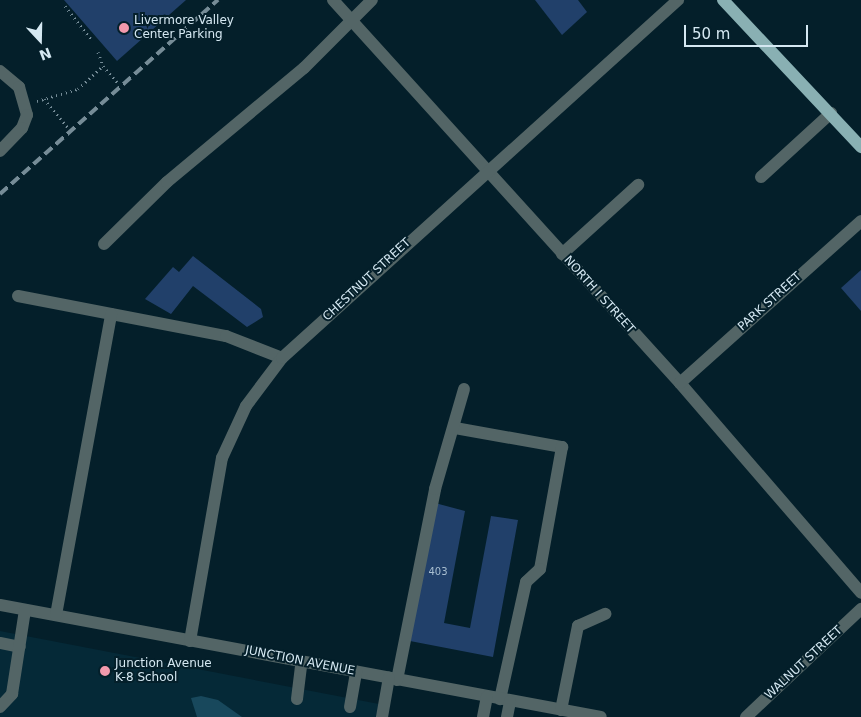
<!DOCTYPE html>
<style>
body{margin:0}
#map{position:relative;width:861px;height:717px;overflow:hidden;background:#041f2a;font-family:"DejaVu Sans",sans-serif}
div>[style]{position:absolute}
.built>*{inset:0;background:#052937}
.green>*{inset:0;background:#18485c}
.building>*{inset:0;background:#21406a}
.path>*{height:3px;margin-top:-1.5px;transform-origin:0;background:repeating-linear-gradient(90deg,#758c97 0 1px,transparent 0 5px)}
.minor>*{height:12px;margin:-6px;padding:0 6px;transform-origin:6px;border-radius:6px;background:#536566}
.major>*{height:12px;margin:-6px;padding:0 6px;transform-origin:6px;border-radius:6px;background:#89b0b3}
.rail>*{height:4px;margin-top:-2px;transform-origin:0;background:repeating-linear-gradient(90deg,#768c97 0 10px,transparent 0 15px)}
.dots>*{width:14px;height:14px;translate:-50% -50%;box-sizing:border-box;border:2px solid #041f2a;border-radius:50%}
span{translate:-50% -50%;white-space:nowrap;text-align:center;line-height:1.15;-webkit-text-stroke:4px #041f2a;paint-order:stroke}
.number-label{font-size:10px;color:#a8bed0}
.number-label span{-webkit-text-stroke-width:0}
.poi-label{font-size:12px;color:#d5e8f2}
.left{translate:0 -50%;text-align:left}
.street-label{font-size:12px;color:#d5e8f2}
.north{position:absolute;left:15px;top:15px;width:50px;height:50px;-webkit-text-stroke:4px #041f2a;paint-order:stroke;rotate:159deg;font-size:14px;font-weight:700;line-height:20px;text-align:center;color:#d5e8f2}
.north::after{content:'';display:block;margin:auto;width:18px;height:22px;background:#d5e8f2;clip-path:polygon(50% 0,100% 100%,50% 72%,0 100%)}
.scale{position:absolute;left:684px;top:25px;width:124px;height:22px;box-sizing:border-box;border:2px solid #d5e8f2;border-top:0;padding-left:6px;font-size:15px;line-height:18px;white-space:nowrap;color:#d5e8f2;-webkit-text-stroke:4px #041f2a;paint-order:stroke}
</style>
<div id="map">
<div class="built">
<div style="clip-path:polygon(0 631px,379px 704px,376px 717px,0 717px)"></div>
</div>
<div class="green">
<div style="clip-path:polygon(201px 696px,218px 700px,242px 717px,197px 717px,191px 698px)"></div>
</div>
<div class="building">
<div style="clip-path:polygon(64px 0,186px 0,117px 61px)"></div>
<div style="clip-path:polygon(535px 0,578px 0,587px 12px,562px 35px)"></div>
<div style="clip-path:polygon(193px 256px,261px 309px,263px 317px,247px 327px,193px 286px,171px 314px,145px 299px,173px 267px,179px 272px)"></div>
<div style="clip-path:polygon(861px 270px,861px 311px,841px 288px)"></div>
<div style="clip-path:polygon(435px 503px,465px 511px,444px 623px,470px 628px,491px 516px,518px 520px,493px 657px,410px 641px)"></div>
</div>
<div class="path">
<div style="left:65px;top:6px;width:42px;rotate:51.8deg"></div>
<div style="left:98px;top:52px;width:15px;rotate:70deg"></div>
<div style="left:44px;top:99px;width:38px;rotate:50deg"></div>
<div style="left:37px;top:101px;width:43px;rotate:-16.3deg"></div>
<div style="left:78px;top:89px;width:34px;rotate:-43deg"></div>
<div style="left:103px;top:66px;width:23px;rotate:49deg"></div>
</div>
<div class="minor">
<div style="left:333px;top:0;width:517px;rotate:47.82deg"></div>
<div style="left:680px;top:383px;width:277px;rotate:49.2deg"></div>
<div style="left:0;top:71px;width:25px;rotate:40deg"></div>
<div style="left:19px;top:87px;width:29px;rotate:74deg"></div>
<div style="left:27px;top:115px;width:14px;rotate:111deg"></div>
<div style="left:22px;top:128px;width:32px;rotate:134deg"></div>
<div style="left:761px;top:177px;width:95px;rotate:-42.4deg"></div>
<div style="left:104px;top:244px;width:88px;rotate:-44.5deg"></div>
<div style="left:167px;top:182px;width:178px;rotate:-39.8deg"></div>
<div style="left:304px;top:68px;width:96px;rotate:-45deg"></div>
<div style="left:562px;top:254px;width:103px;rotate:-42.2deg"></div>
<div style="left:18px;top:296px;width:212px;rotate:10.9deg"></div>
<div style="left:226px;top:336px;width:60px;rotate:21.4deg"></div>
<div style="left:680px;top:383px;width:243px;rotate:-41.8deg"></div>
<div style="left:455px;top:428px;width:109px;rotate:10.1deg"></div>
<div style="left:562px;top:447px;width:124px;rotate:100.2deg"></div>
<div style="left:540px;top:569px;width:19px;rotate:137deg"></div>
<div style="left:526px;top:582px;width:120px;rotate:102.5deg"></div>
<div style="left:0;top:605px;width:611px;rotate:10.56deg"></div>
<div style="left:56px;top:615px;width:306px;rotate:-79.6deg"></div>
<div style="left:190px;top:641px;width:186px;rotate:-80.1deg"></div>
<div style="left:222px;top:458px;width:57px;rotate:-65.2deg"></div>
<div style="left:246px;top:406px;width:60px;rotate:-53.1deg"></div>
<div style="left:282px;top:358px;width:534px;rotate:-42.11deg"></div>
<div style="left:0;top:643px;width:20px;rotate:11deg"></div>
<div style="left:397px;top:680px;width:195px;rotate:-78.7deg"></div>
<div style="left:435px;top:489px;width:104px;rotate:-73.8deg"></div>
<div style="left:297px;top:699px;width:38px;rotate:-83deg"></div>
<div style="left:0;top:707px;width:18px;rotate:-47deg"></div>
<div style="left:12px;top:694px;width:85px;rotate:-81.2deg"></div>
<div style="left:350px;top:707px;width:36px;rotate:-80deg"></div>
<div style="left:561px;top:710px;width:86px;rotate:-78.6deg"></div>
<div style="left:578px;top:626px;width:30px;rotate:-24deg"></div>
<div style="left:382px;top:717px;width:40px;rotate:-80deg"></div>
<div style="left:483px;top:717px;width:21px;rotate:-79deg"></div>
<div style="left:507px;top:717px;width:16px;rotate:-79deg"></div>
<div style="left:746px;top:717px;width:158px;rotate:-43.2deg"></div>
</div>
<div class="major">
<div style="left:723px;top:0;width:202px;rotate:46.8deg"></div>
</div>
<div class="rail">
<div style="left:0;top:194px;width:292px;rotate:-41.7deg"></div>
</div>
<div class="dots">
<div style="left:124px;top:28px;background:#f29aad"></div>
<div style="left:105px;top:671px;background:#f29aad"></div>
</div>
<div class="number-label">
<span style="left:438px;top:572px">403</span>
</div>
<div class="poi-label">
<span class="left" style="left:134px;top:28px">Livermore Valley<br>Center Parking</span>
<span class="left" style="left:115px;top:671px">Junction Avenue<br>K-8 School</span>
</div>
<div class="street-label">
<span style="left:367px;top:280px;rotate:-43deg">CHESTNUT STREET</span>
<span style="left:599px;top:295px;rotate:48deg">NORTH I STREET</span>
<span style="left:770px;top:302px;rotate:-42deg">PARK STREET</span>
<span style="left:300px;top:661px;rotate:11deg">JUNCTION AVENUE</span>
<span style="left:804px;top:663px;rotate:-43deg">WALNUT STREET</span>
</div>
<div class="north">N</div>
<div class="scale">50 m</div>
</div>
